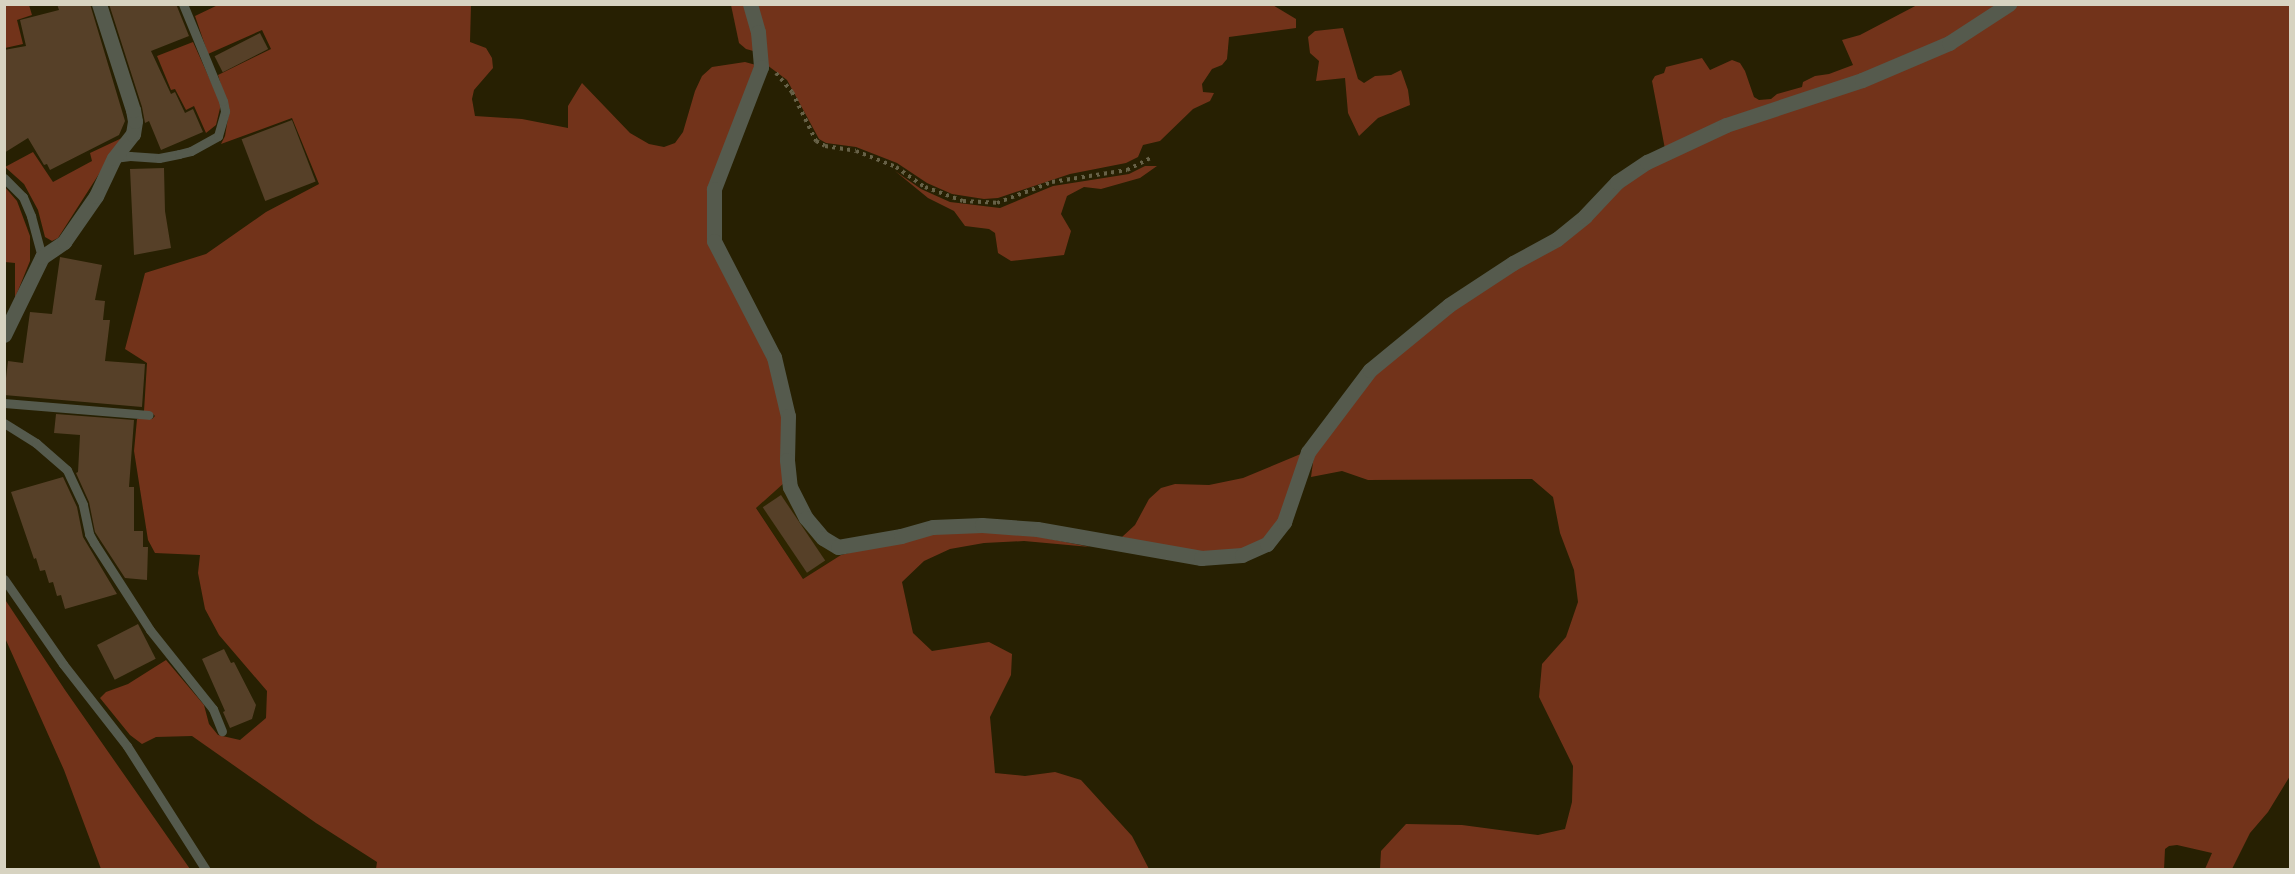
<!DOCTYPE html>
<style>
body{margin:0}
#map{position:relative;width:2295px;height:874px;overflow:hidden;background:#272002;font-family:Ubuntu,sans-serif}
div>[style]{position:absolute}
.built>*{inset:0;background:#2e2500}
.green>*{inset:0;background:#72331a}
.building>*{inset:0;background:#564028;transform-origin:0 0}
.path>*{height:4px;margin-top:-2px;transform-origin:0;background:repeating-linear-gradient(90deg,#676147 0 3px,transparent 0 7.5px)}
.service>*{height:9px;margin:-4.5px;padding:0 4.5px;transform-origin:4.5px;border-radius:4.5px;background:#555a4d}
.minor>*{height:15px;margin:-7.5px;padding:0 7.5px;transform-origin:7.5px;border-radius:7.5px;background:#555a4d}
span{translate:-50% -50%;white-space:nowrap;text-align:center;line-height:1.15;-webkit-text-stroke:4.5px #272002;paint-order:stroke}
.frame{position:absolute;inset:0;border:6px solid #d7d3c1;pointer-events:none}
</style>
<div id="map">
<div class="built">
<div style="clip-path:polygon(784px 483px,834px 552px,841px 555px,803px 579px,756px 507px)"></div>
</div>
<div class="green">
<div style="clip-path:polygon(5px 4px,29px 5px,32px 15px,17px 20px,23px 44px,5px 48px)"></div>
<div style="clip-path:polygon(220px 4px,471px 5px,470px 42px,486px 48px,492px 58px,493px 68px,474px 90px,472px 99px,475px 116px,522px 119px,568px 128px,568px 106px,582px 83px,630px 133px,649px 144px,664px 147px,675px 143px,683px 132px,695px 91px,702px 76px,712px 67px,745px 62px,756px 65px,709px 215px,769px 358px,783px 413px,784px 483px,756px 508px,803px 579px,841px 555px,934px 531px,982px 531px,1036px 536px,1090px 547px,1024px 541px,984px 543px,950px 549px,924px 561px,902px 582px,913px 633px,932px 651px,989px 642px,1012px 654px,1011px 675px,990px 717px,995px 773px,1025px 776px,1055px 772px,1081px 780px,1132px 836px,1149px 869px,376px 869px,377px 862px,316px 823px,192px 736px,156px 737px,142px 744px,130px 735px,100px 698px,106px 692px,128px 684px,166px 660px,204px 705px,209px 724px,218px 735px,240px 740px,266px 718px,267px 691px,219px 635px,205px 609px,198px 573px,200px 555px,155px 553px,148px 540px,134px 451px,137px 419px,152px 419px,155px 416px,151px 412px,144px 411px,147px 363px,125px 349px,145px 273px,206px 254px,266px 212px,319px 184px,292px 118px,221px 144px,225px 136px,229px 112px,218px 75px,271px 49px,262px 30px,208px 54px,195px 16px)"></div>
<div style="clip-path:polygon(1271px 4px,1296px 19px,1296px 28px,1229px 37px,1227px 59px,1222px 65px,1212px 69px,1202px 84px,1203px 92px,1214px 93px,1210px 101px,1193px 109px,1160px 141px,1143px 145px,1138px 157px,1126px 163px,1070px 174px,998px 198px,984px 199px,952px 194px,927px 183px,897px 163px,856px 147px,826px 143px,819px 139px,787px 80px,767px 65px,754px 5px)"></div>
<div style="clip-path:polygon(1919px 4px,2002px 5px,1948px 38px,1860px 75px,1665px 149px,1652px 81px,1655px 76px,1664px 73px,1666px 67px,1702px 58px,1710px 70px,1732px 60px,1740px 63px,1745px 71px,1754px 97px,1759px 100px,1771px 99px,1777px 94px,1802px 87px,1803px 82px,1815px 76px,1829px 74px,1853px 65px,1842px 40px,1860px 35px)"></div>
<div style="clip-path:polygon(731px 5px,746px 5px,757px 52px,746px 49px,739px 43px)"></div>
<div style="clip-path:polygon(2018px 5px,2290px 5px,2290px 776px,2268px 812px,2250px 833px,2232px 869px,2205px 869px,2212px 853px,2177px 845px,2169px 846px,2165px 849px,2164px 870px,1380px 869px,1381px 851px,1406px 824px,1462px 825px,1538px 835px,1565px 829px,1572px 802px,1573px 766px,1539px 697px,1542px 664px,1566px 637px,1578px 602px,1574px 570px,1560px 533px,1553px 497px,1532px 479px,1368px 480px,1342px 471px,1311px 477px,1314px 455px,1373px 373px,1452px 309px,1650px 166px,1728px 129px,1992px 22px)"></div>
<div style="clip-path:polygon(1343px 28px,1358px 79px,1364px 83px,1375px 76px,1391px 75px,1401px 70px,1408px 90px,1410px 105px,1378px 118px,1359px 136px,1348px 113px,1345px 78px,1316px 81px,1319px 61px,1310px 53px,1308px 37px,1315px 31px)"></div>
<div style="clip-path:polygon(193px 42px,221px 104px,216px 125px,206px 133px,194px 106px,186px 110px,175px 89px,171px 90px,157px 56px)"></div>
<div style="clip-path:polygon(122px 138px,58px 238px,52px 241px,45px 237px,38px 210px,24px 184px,5px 167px,33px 152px,53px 182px,92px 161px,90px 153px)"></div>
<div style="clip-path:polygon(1145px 166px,1157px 166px,1140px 178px,1101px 189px,1084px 187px,1067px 196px,1061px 214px,1071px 231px,1064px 255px,1011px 261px,998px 253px,995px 233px,989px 229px,965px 226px,954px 211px,928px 198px,895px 171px,921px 189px,950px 202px,1000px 208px,1053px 186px,1129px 174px)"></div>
<div style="clip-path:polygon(4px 186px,17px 201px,30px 236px,30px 261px,15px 298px,15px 263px,5px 262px)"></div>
<div style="clip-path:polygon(1303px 453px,1279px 521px,1264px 541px,1240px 549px,1202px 554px,1122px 537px,1135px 525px,1149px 499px,1161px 488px,1175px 484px,1209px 485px,1243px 478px)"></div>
<div style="clip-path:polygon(4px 598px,65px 690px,190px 869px,101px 869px,64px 770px,5px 638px)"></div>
</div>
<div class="building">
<div style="clip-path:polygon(57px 4px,90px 4px,125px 121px,119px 135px,50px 170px,47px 164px,44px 165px,28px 138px,4px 153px,4px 50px,26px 46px,20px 20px,59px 10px)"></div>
<div style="clip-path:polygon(109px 4px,176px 4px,189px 36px,151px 51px,171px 94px,175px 92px,185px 113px,193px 109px,203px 132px,161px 150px,149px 121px,145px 123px,142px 107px)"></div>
<div style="left:260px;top:33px;width:18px;height:51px;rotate:63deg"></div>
<div style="left:292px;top:120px;width:66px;height:54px;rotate:69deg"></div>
<div style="clip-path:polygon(164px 168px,165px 211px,171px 248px,134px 255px,130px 169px)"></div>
<div style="clip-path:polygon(60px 257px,102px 265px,95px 300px,105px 301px,103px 320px,110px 320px,105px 361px,145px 364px,142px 407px,4px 395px,8px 361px,23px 363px,30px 312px,52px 314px)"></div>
<div style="clip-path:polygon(56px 414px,134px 420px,129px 487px,134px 487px,134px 531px,143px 531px,143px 547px,148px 547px,147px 580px,125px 578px,95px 532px,89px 502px,76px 473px,78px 472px,80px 435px,54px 433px)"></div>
<div style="clip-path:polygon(63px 477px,77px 507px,83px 537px,117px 594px,65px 609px,61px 595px,57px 596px,53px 582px,49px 583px,45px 570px,40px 571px,36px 558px,34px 559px,11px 492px)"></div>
<div style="left:781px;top:495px;width:79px;height:22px;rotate:56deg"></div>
<div style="left:138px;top:624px;width:39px;height:46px;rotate:63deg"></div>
<div style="clip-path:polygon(224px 649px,231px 663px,234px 662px,256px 705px,252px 719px,230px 728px,223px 712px,225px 711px,202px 659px)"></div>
</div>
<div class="path">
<div style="left:776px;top:73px;width:25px;rotate:50deg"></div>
<div style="left:792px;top:92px;width:55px;rotate:63.9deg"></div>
<div style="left:816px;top:141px;width:10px;rotate:29deg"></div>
<div style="left:825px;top:146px;width:31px;rotate:9deg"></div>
<div style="left:856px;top:151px;width:43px;rotate:21.8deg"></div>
<div style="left:896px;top:167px;width:35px;rotate:35deg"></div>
<div style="left:925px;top:187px;width:40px;rotate:20.2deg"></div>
<div style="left:963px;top:201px;width:34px;rotate:3deg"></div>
<div style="left:997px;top:203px;width:59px;rotate:-20.9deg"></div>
<div style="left:1052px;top:182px;width:76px;rotate:-9.1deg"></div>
<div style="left:1127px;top:170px;width:28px;rotate:-27deg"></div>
</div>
<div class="service">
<div style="left:114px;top:158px;width:16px;rotate:-7deg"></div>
<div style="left:130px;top:156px;width:29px;rotate:4deg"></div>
<div style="left:159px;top:158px;width:20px;rotate:-11deg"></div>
<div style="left:179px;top:154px;width:12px;rotate:-14deg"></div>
<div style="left:191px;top:151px;width:31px;rotate:-29deg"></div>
<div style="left:218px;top:136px;width:26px;rotate:-74deg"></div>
<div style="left:225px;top:111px;width:10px;rotate:-101deg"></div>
<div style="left:223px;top:101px;width:105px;rotate:-112.4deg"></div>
<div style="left:4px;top:178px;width:27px;rotate:45deg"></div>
<div style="left:23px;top:197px;width:21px;rotate:67deg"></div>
<div style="left:31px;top:216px;width:42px;rotate:75deg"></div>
<div style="left:4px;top:403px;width:145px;rotate:4.7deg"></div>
<div style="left:4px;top:423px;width:38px;rotate:32deg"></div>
<div style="left:36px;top:443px;width:41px;rotate:41.1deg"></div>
<div style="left:67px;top:470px;width:38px;rotate:65deg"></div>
<div style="left:83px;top:505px;width:30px;rotate:78deg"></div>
<div style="left:89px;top:534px;width:10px;rotate:61deg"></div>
<div style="left:94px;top:543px;width:103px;rotate:57.2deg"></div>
<div style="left:150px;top:630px;width:101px;rotate:51.4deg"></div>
<div style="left:213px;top:709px;width:24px;rotate:68deg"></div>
<div style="left:4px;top:579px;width:103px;rotate:55.2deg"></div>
<div style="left:63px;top:664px;width:104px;rotate:52deg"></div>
<div style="left:127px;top:746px;width:147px;rotate:57.5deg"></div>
</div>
<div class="minor">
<div style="left:750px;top:4px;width:29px;rotate:74deg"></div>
<div style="left:758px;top:32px;width:35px;rotate:85deg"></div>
<div style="left:761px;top:67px;width:131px;rotate:111.1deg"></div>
<div style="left:714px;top:189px;width:52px;rotate:90deg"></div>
<div style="left:714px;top:241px;width:131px;rotate:62.7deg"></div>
<div style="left:774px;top:357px;width:61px;rotate:76.7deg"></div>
<div style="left:788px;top:416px;width:44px;rotate:91.3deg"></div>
<div style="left:787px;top:460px;width:27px;rotate:84deg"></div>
<div style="left:790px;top:487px;width:35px;rotate:63deg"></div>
<div style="left:806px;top:518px;width:26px;rotate:50deg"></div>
<div style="left:823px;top:538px;width:17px;rotate:31deg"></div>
<div style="left:838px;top:547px;width:64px;rotate:-9.9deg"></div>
<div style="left:901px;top:536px;width:33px;rotate:-16deg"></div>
<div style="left:933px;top:527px;width:49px;rotate:-2.3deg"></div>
<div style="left:982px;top:525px;width:55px;rotate:4.2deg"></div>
<div style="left:1037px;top:529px;width:167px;rotate:10deg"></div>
<div style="left:1201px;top:558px;width:41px;rotate:-4.2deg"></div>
<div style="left:1242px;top:555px;width:27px;rotate:-24deg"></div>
<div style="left:1267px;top:544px;width:28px;rotate:-52deg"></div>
<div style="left:1284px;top:522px;width:74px;rotate:-71.1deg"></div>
<div style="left:1308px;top:452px;width:103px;rotate:-52.9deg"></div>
<div style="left:1370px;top:370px;width:102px;rotate:-39.4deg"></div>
<div style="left:1449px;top:305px;width:77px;rotate:-33.3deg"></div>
<div style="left:1513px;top:263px;width:50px;rotate:-28.6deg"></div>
<div style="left:1557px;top:239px;width:36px;rotate:-39deg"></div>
<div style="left:1585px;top:216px;width:47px;rotate:-46.7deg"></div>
<div style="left:1617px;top:182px;width:36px;rotate:-34deg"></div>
<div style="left:1647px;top:162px;width:87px;rotate:-25.1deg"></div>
<div style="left:1726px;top:125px;width:143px;rotate:-18.3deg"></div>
<div style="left:1862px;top:80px;width:95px;rotate:-23deg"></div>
<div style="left:1949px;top:43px;width:72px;rotate:-33deg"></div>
<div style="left:4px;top:335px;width:87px;rotate:-64deg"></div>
<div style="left:42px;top:257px;width:27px;rotate:-34deg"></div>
<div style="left:64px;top:242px;width:56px;rotate:-55.2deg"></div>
<div style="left:96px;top:196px;width:42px;rotate:-64.7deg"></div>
<div style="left:114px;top:158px;width:31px;rotate:-52deg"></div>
<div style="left:133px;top:134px;width:13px;rotate:-81deg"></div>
<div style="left:135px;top:121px;width:11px;rotate:-100deg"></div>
<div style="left:133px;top:110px;width:111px;rotate:-107.8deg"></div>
</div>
<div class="frame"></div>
</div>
